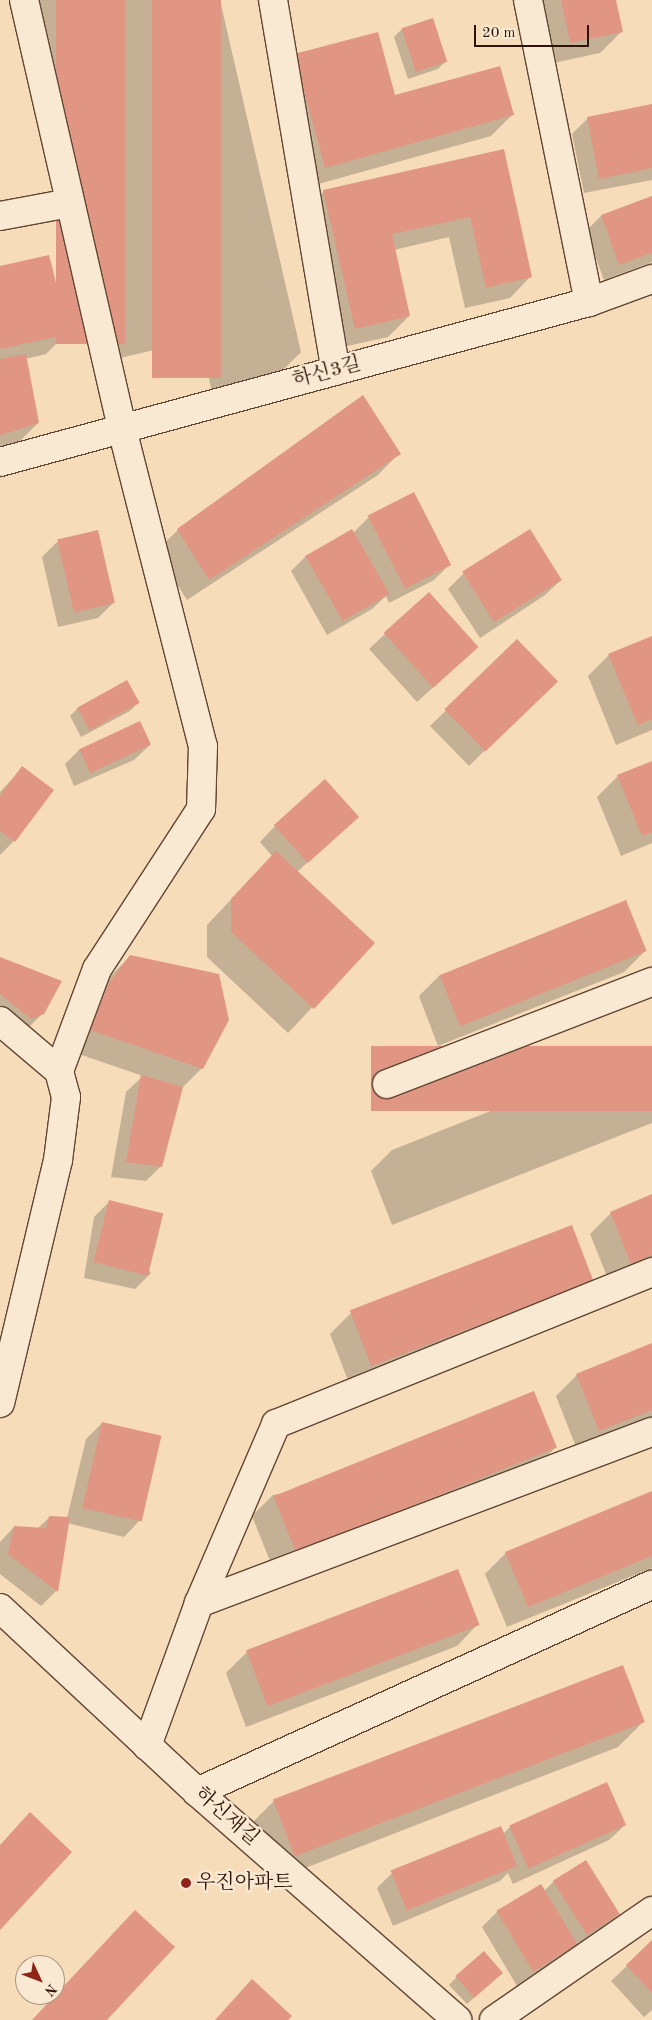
<!DOCTYPE html>
<meta charset="utf-8">
<style>
body{margin:0}
#map{position:relative;width:652px;height:2020px;overflow:hidden;background:#f6dcb9;font-family:"Old Standard TT","Noto Serif KR",serif}
div>[style]{position:absolute}
.shadow>*{inset:0;background:#0003}
.building>*{inset:0;background:#e19683;transform-origin:0 0}
.roads{filter:drop-shadow(1px 0 #604634) drop-shadow(-1px 0 #604634) drop-shadow(0 1px #604634) drop-shadow(0 -1px #604634)}
.minor>*{height:28px;margin:-14px;padding:0 14px;transform-origin:14px;border-radius:14px;background:#f9e8d2}
.dots>*{width:14px;height:14px;translate:-50% -50%;box-sizing:border-box;border:2px solid #f9e8d2;border-radius:50%}
span{translate:-50% -50%;white-space:nowrap;text-align:center;line-height:1.15;-webkit-text-stroke:5px #f9e8d2;paint-order:stroke}
.street-label{font-size:20px;color:#2e1408}
.poi-label{font-size:20px;color:#2e1408}
.left{translate:0 -50%;text-align:left}
.north{position:absolute;left:15px;top:1955px;width:50px;height:50px;box-sizing:border-box;background:#f9e8d2;border:1px solid #a89381;border-radius:50%;rotate:133deg;font-size:14px;font-weight:700;line-height:20px;text-align:center;color:#2e1408}
.north::after{content:'';display:block;margin:auto;width:18px;height:22px;background:#8f2418;clip-path:polygon(50% 0,100% 100%,50% 72%,0 100%)}
.scale{position:absolute;left:474px;top:25px;width:115px;height:22px;box-sizing:border-box;border:2px solid #2e1408;border-top:0;padding-left:6px;font-size:15px;line-height:18px;white-space:nowrap;color:#2e1408;-webkit-text-stroke:4px #f9e8d2;paint-order:stroke}
</style>
<div id="map">
<div class="shadow">
<div style="clip-path:polygon(25px 0,220px 0,301px 352px,276px 377px,212px 392px,196px 321px,171px 346px,107px 361px)"></div>
<div style="clip-path:polygon(535px 0,614px 0,621px 32px,600px 53px,549px 64px)"></div>
<div style="clip-path:polygon(402px 29px,446px 61px,438px 69px,408px 79px,394px 37px)"></div>
<div style="clip-path:polygon(377px 33px,394px 97px,512px 115px,491px 136px,304px 188px,273px 76px)"></div>
<div style="clip-path:polygon(652px 105px,652px 180px,584px 193px,572px 134px,588px 118px)"></div>
<div style="clip-path:polygon(503px 151px,531px 276px,510px 298px,465px 308px,449px 237px,394px 250px,409px 316px,388px 337px,334px 349px,303px 212px,324px 191px)"></div>
<div style="clip-path:polygon(652px 197px,652px 262px,604px 280px,586px 231px,601px 216px)"></div>
<div style="clip-path:polygon(0 267px,67px 333px,46px 354px,25px 359px,38px 423px,17px 444px,0 449px)"></div>
<div style="clip-path:polygon(399px 453px,378px 475px,187px 600px,156px 551px,178px 530px)"></div>
<div style="clip-path:polygon(369px 517px,450px 564px,434px 580px,389px 603px,386px 596px,372px 609px,327px 635px,291px 571px,306px 556px,353px 533px)"></div>
<div style="clip-path:polygon(57px 542px,114px 602px,98px 618px,58px 627px,42px 557px)"></div>
<div style="clip-path:polygon(464px 573px,561px 580px,545px 595px,480px 638px,448px 589px)"></div>
<div style="clip-path:polygon(428px 594px,461px 662px,417px 702px,369px 649px)"></div>
<div style="clip-path:polygon(652px 637px,652px 730px,616px 745px,588px 676px,609px 655px)"></div>
<div style="clip-path:polygon(517px 641px,540px 696px,469px 766px,430px 726px)"></div>
<div style="clip-path:polygon(138px 703px,130px 711px,81px 737px,70px 716px,78px 708px)"></div>
<div style="clip-path:polygon(150px 745px,134px 760px,74px 786px,65px 764px,80px 749px)"></div>
<div style="clip-path:polygon(652px 763px,652px 843px,621px 856px,597px 797px,618px 776px)"></div>
<div style="clip-path:polygon(23px 767px,52px 790px,14px 841px,0 855px,0 792px)"></div>
<div style="clip-path:polygon(357px 817px,297px 872px,373px 943px,288px 1033px,207px 957px,207px 925px,272px 856px,260px 842px,275px 826px)"></div>
<div style="clip-path:polygon(645px 951px,624px 972px,438px 1046px,419px 996px,440px 975px)"></div>
<div style="clip-path:polygon(130px 956px,202px 1068px,181px 1089px,161px 1166px,146px 1181px,111px 1177px,126px 1092px,143px 1076px,70px 1051px,88px 1006px,109px 978px)"></div>
<div style="clip-path:polygon(0 958px,43px 1013px,27px 1029px,0 1022px)"></div>
<div style="clip-path:polygon(652px 1047px,652px 1123px,392px 1225px,371px 1171px,392px 1150px)"></div>
<div style="clip-path:polygon(652px 1196px,652px 1266px,610px 1284px,590px 1234px,611px 1213px)"></div>
<div style="clip-path:polygon(109px 1202px,151px 1273px,135px 1289px,84px 1278px,94px 1217px)"></div>
<div style="clip-path:polygon(592px 1280px,570px 1302px,351px 1388px,330px 1334px,351px 1313px)"></div>
<div style="clip-path:polygon(652px 1344px,652px 1421px,578px 1452px,556px 1396px,577px 1375px)"></div>
<div style="clip-path:polygon(102px 1423px,139px 1521px,124px 1537px,67px 1523px,56px 1591px,41px 1606px,0 1574px,0 1542px,14px 1527px,37px 1529px,50px 1517px,67px 1518px,86px 1439px)"></div>
<div style="clip-path:polygon(555px 1448px,534px 1469px,274px 1571px,252px 1516px,273px 1495px)"></div>
<div style="clip-path:polygon(652px 1493px,652px 1568px,507px 1627px,485px 1574px,506px 1553px)"></div>
<div style="clip-path:polygon(478px 1624px,457px 1646px,246px 1727px,226px 1673px,247px 1652px)"></div>
<div style="clip-path:polygon(622px 1666px,643px 1722px,618px 1747px,269px 1882px,248px 1827px,273px 1802px)"></div>
<div style="clip-path:polygon(625px 1825px,609px 1840px,513px 1884px,508px 1873px,500px 1881px,393px 1926px,377px 1888px,392px 1873px,503px 1834px,510px 1827px)"></div>
<div style="clip-path:polygon(586px 1861px,619px 1914px,603px 1929px,571px 1949px,560px 1960px,517px 1986px,482px 1927px,497px 1912px,541px 1885px,544px 1891px,554px 1881px)"></div>
<div style="clip-path:polygon(652px 1942px,652px 2010px,644px 2017px,611px 1981px)"></div>
<div style="clip-path:polygon(457px 1977px,494px 1980px,467px 2004px,449px 1985px)"></div>
</div>
<div class="building">
<div style="left:56px;top:0;width:69px;height:344px"></div>
<div style="left:152px;top:0;width:69px;height:378px"></div>
<div style="clip-path:polygon(561px 0,616px 0,623px 32px,570px 43px)"></div>
<div style="left:433px;top:18px;width:46px;height:33px;rotate:72deg"></div>
<div style="clip-path:polygon(378px 32px,395px 95px,500px 66px,514px 115px,325px 168px,294px 54px)"></div>
<div style="clip-path:polygon(652px 104px,652px 168px,599px 179px,587px 117px)"></div>
<div style="clip-path:polygon(504px 149px,532px 277px,486px 288px,470px 217px,392px 234px,410px 316px,355px 329px,323px 190px)"></div>
<div style="clip-path:polygon(652px 196px,652px 253px,619px 265px,601px 215px)"></div>
<div style="clip-path:polygon(49px 255px,69px 334px,0 349px,0 266px)"></div>
<div style="clip-path:polygon(26px 354px,39px 423px,0 435px,0 359px)"></div>
<div style="clip-path:polygon(363px 395px,401px 454px,209px 580px,177px 529px)"></div>
<div style="left:414px;top:492px;width:82px;height:52px;rotate:63deg"></div>
<div style="left:352px;top:529px;width:75px;height:54px;rotate:60deg"></div>
<div style="left:530px;top:529px;width:60px;height:80px;rotate:58deg"></div>
<div style="left:98px;top:530px;width:75px;height:42px;rotate:77deg"></div>
<div style="left:429px;top:592px;width:74px;height:61px;rotate:48deg"></div>
<div style="clip-path:polygon(652px 636px,652px 719px,638px 725px,608px 654px)"></div>
<div style="left:517px;top:639px;width:59px;height:101px;rotate:46deg"></div>
<div style="left:127px;top:680px;width:26px;height:57px;rotate:61deg"></div>
<div style="left:140px;top:721px;width:26px;height:67px;rotate:65deg"></div>
<div style="clip-path:polygon(652px 761px,652px 832px,642px 836px,617px 775px)"></div>
<div style="clip-path:polygon(22px 766px,54px 790px,15px 842px,0 831px,0 796px)"></div>
<div style="left:325px;top:779px;width:51px;height:69px;rotate:48deg"></div>
<div style="clip-path:polygon(276px 851px,375px 943px,314px 1009px,231px 932px,231px 899px)"></div>
<div style="left:626px;top:900px;width:55px;height:201px;rotate:68deg"></div>
<div style="clip-path:polygon(130px 955px,219px 974px,229px 1020px,203px 1069px,90px 1030px,109px 983px)"></div>
<div style="clip-path:polygon(0 957px,62px 981px,44px 1014px,31px 1019px,0 994px)"></div>
<div style="left:652px;top:1046px;width:65px;height:281px;rotate:90deg"></div>
<div style="clip-path:polygon(141px 1075px,183px 1087px,162px 1167px,126px 1162px)"></div>
<div style="clip-path:polygon(652px 1194px,652px 1255px,631px 1264px,610px 1212px)"></div>
<div style="left:109px;top:1200px;width:56px;height:64px;rotate:14deg"></div>
<div style="left:572px;top:1225px;width:60px;height:238px;rotate:69deg"></div>
<div style="clip-path:polygon(652px 1343px,652px 1410px,599px 1431px,576px 1374px)"></div>
<div style="left:534px;top:1391px;width:61px;height:281px;rotate:68deg"></div>
<div style="left:102px;top:1422px;width:61px;height:88px;rotate:13deg"></div>
<div style="clip-path:polygon(652px 1491px,652px 1556px,528px 1607px,505px 1552px)"></div>
<div style="clip-path:polygon(49px 1516px,70px 1517px,58px 1592px,8px 1554px,14px 1526px,46px 1528px)"></div>
<div style="left:458px;top:1569px;width:60px;height:227px;rotate:69deg"></div>
<div style="left:623px;top:1665px;width:61px;height:375px;rotate:69deg"></div>
<div style="left:607px;top:1782px;width:47px;height:107px;rotate:66deg"></div>
<div style="clip-path:polygon(30px 1812px,72px 1852px,0 1930px,0 1845px)"></div>
<div style="left:501px;top:1826px;width:43px;height:119px;rotate:68deg"></div>
<div style="left:586px;top:1860px;width:64px;height:39px;rotate:58deg"></div>
<div style="left:541px;top:1884px;width:71px;height:52px;rotate:59deg"></div>
<div style="clip-path:polygon(135px 1910px,175px 1947px,107px 2020px,32px 2020px)"></div>
<div style="clip-path:polygon(652px 1940px,652px 1993px,626px 1965px)"></div>
<div style="left:484px;top:1951px;width:29px;height:38px;rotate:49deg"></div>
<div style="clip-path:polygon(252px 1979px,292px 2016px,288px 2020px,215px 2020px)"></div>
</div>
<div class="roads">
<div class="minor">
<div style="left:24px;top:0;width:440px;rotate:77.1deg"></div>
<div style="left:122px;top:429px;width:327px;rotate:75.7deg"></div>
<div style="left:203px;top:746px;width:63px;rotate:91.8deg"></div>
<div style="left:201px;top:809px;width:191px;rotate:123deg"></div>
<div style="left:97px;top:969px;width:109px;rotate:110.4deg"></div>
<div style="left:273px;top:0;width:376px;rotate:80.4deg"></div>
<div style="left:528px;top:0;width:308px;rotate:78.6deg"></div>
<div style="left:0;top:216px;width:71px;rotate:-10.5deg"></div>
<div style="left:0;top:462px;width:610px;rotate:-15.2deg"></div>
<div style="left:589px;top:302px;width:67px;rotate:-20.1deg"></div>
<div style="left:0;top:1021px;width:77px;rotate:40.3deg"></div>
<div style="left:59px;top:1071px;width:27px;rotate:75deg"></div>
<div style="left:66px;top:1097px;width:64px;rotate:97.2deg"></div>
<div style="left:58px;top:1160px;width:250px;rotate:103.4deg"></div>
<div style="left:387px;top:1084px;width:284px;rotate:-21.1deg"></div>
<div style="left:199px;top:1603px;width:484px;rotate:-20.7deg"></div>
<div style="left:0;top:1608px;width:270px;rotate:43deg"></div>
<div style="left:197px;top:1792px;width:346px;rotate:41.2deg"></div>
<div style="left:147px;top:1746px;width:152px;rotate:-70deg"></div>
<div style="left:199px;top:1603px;width:195px;rotate:-66.7deg"></div>
<div style="left:276px;top:1424px;width:406px;rotate:-22deg"></div>
<div style="left:197px;top:1792px;width:500px;rotate:-24.5deg"></div>
<div style="left:494px;top:2020px;width:192px;rotate:-34.6deg"></div>
</div>
</div>
<div class="dots">
<div style="left:186px;top:1883px;background:#8f2418"></div>
</div>
<div class="street-label">
<span style="left:327px;top:373px;rotate:-15deg">하신3길</span>
<span style="left:226px;top:1817px;rotate:41deg">하신재길</span>
</div>
<div class="poi-label">
<span class="left" style="left:196px;top:1883px">우진아파트</span>
</div>
<div class="north">N</div>
<div class="scale">20 m</div>
</div>
